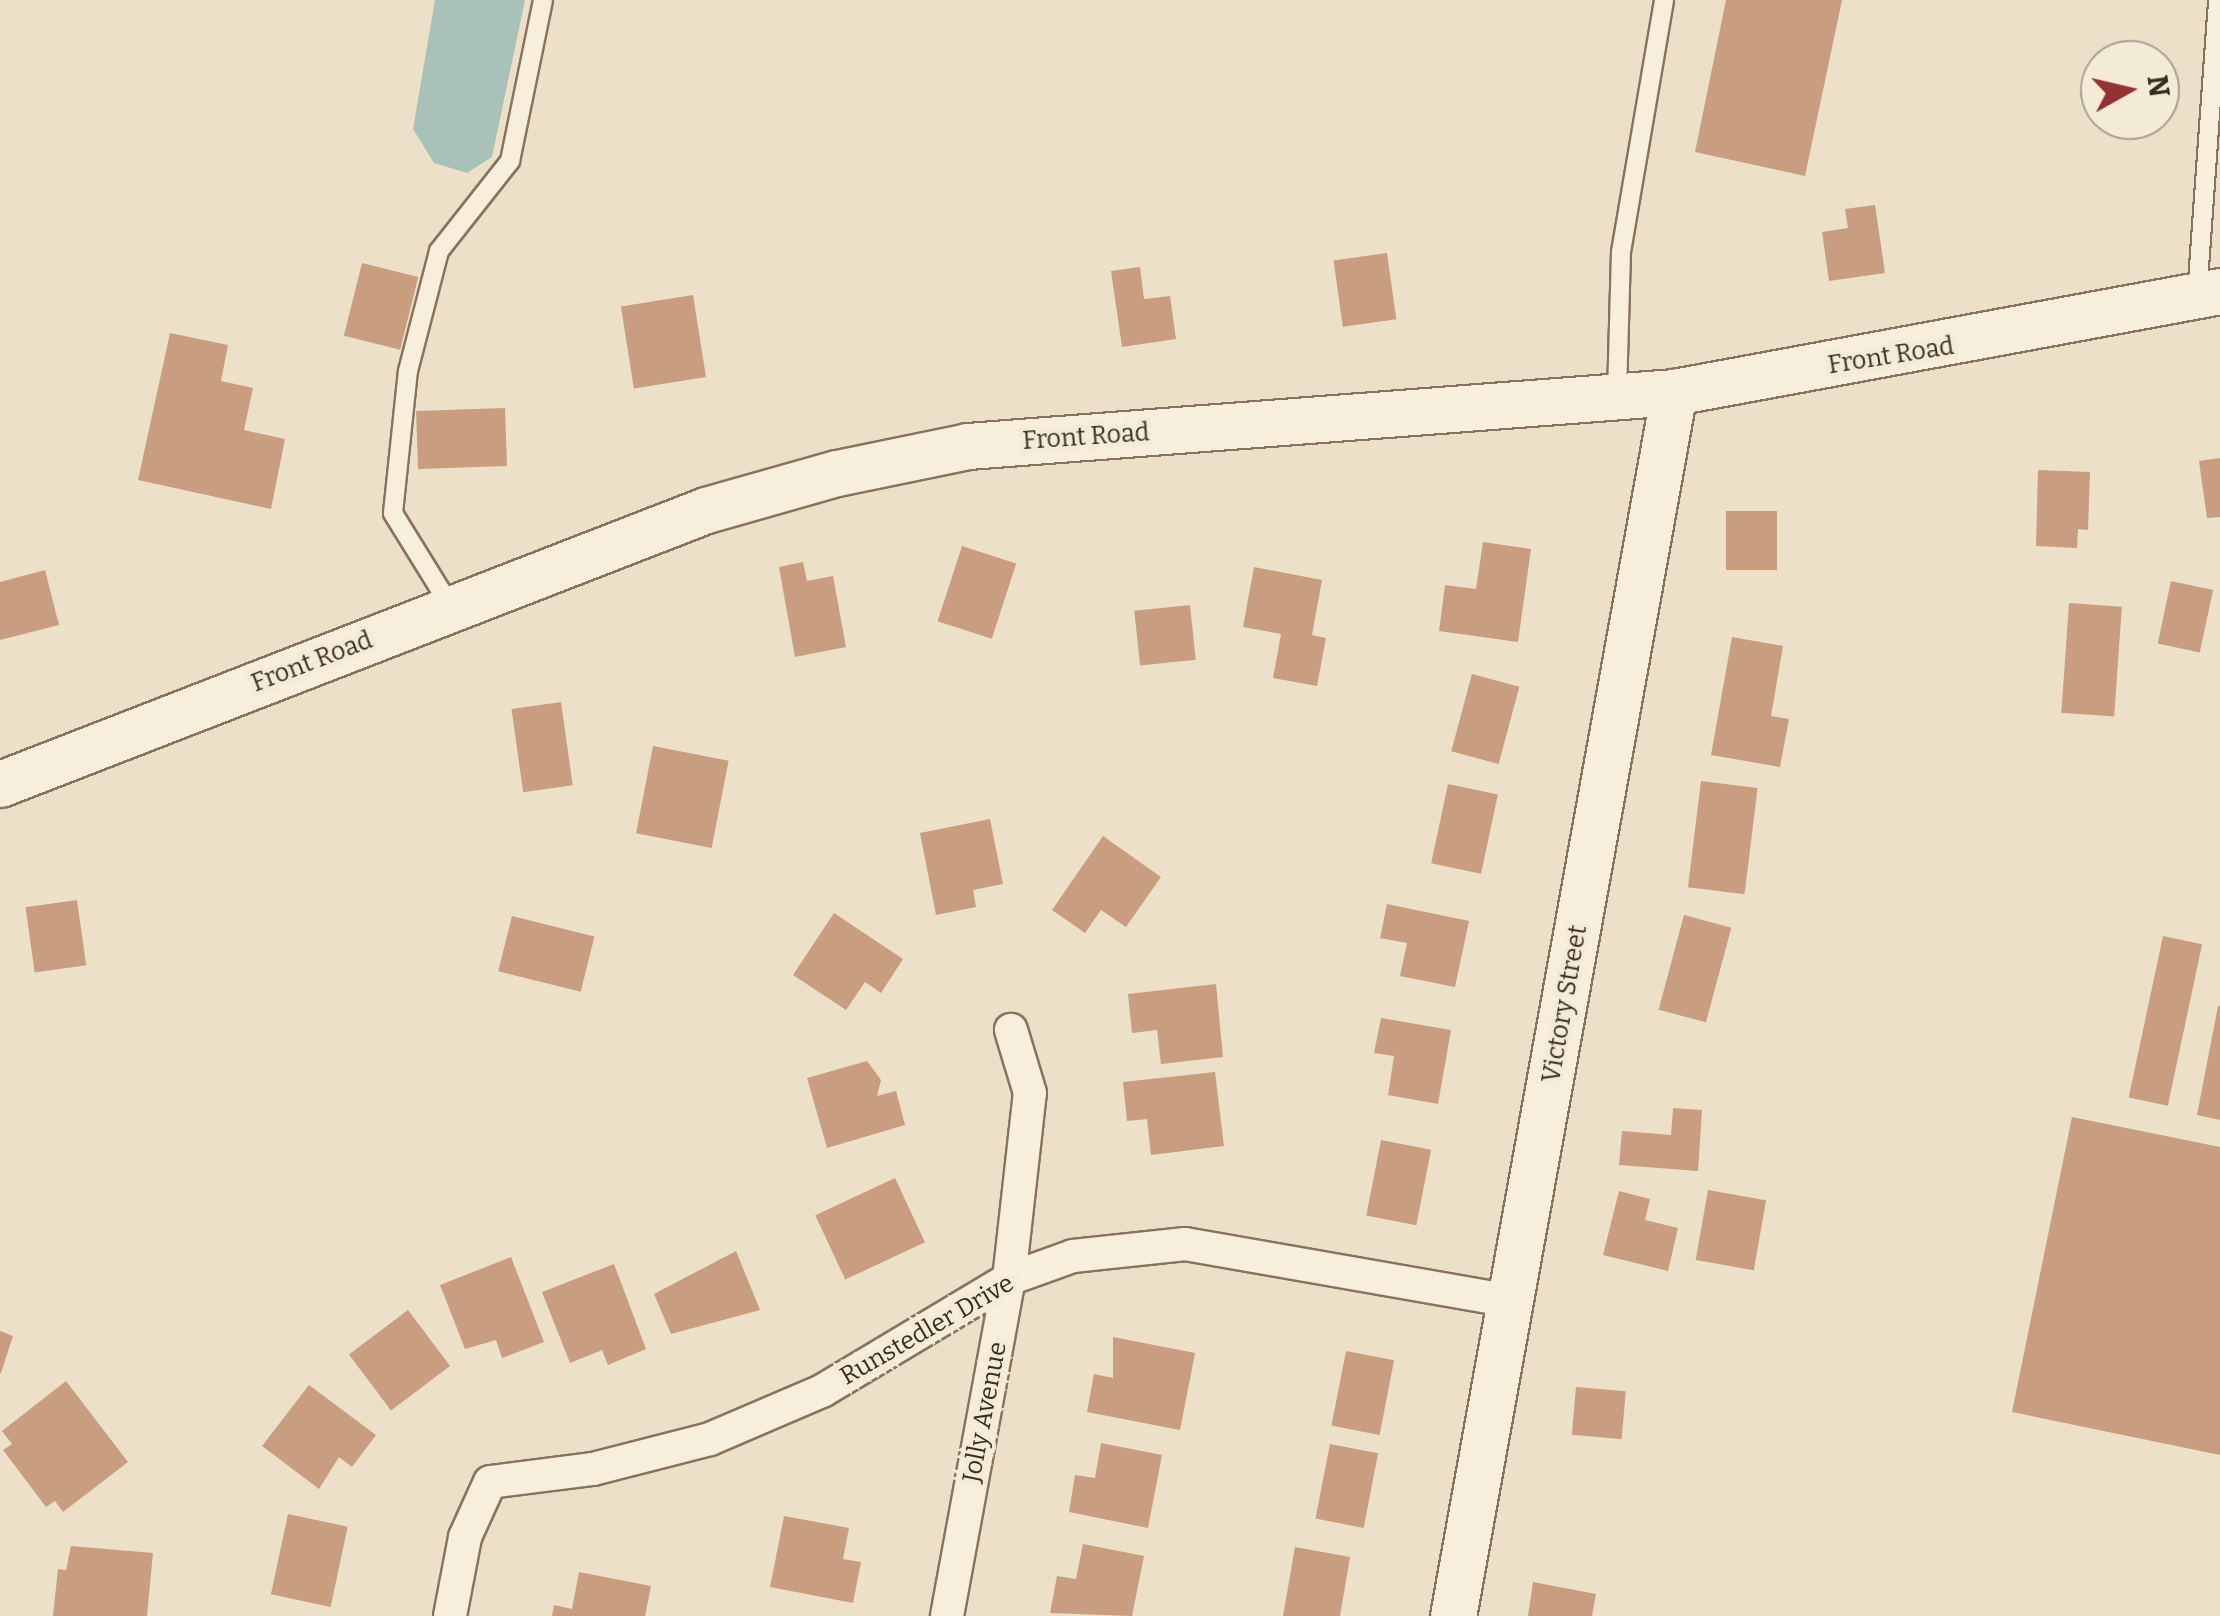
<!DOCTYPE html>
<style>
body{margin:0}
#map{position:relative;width:2220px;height:1616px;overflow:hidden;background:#ece1c8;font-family:Bitter,serif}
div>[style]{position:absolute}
.water>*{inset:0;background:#a8c1b9}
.building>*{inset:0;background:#c99d80;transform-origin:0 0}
.roads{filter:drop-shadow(2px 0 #88735e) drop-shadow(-2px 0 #88735e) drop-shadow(0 2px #88735e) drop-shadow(0 -2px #88735e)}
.lane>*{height:18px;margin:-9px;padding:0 9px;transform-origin:9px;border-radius:9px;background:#f7eedb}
.street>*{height:32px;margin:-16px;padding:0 16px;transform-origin:16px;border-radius:16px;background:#f7eedb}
.secondary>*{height:45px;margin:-22.5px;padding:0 22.5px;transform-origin:22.5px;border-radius:22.5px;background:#f7eedb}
span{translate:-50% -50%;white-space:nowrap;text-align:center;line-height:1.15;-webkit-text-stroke:8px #f4ebd7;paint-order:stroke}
.street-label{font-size:25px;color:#392c20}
.north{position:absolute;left:2080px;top:40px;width:100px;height:100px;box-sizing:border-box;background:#f4ebd7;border:2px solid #a99f8e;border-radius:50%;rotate:82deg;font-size:28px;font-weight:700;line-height:40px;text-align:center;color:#392c20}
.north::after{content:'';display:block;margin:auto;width:35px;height:45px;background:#943132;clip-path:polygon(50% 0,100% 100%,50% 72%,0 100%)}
</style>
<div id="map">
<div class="water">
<div style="clip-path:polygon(435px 0,525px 0,492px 157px,467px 173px,434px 163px,413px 129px)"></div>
</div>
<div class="building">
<div style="clip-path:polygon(1726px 0,1842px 0,1805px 176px,1695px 152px)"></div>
<div style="clip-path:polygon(1875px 205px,1885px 273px,1829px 281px,1822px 232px,1848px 228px,1845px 209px)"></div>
<div style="left:1387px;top:253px;width:67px;height:54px;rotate:82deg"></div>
<div style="left:362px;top:263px;width:58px;height:75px;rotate:14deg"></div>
<div style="clip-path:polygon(1140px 267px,1144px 299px,1170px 296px,1176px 339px,1122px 347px,1111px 271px)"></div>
<div style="left:693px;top:295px;width:83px;height:73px;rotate:81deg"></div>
<div style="clip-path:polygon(170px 333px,228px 345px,221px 381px,253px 388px,244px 430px,285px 439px,271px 509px,138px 480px)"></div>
<div style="left:505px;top:408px;width:58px;height:89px;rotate:88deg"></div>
<div style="clip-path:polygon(2220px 458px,2220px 517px,2207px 518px,2199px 461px)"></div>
<div style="clip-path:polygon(2038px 470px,2090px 472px,2088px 530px,2078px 529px,2077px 548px,2036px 546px)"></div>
<div style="left:1726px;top:511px;width:51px;height:59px"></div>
<div style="clip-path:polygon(1483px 542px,1531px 549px,1518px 642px,1439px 631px,1445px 585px,1476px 589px)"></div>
<div style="left:962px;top:546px;width:57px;height:79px;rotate:18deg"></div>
<div style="clip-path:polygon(803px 562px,807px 581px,833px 576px,846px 647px,795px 657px,779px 567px)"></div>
<div style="clip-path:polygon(1254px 567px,1322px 580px,1312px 635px,1326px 638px,1317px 686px,1273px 678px,1281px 634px,1243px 627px)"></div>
<div style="clip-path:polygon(45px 570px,59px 625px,0 640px,0 582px)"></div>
<div style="left:2171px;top:581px;width:43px;height:64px;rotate:12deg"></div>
<div style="left:2069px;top:603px;width:53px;height:110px;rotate:4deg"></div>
<div style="left:1190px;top:605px;width:55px;height:56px;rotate:84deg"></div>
<div style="clip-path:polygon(1732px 637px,1783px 646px,1771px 716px,1789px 719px,1780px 767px,1711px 755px)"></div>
<div style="left:1472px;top:674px;width:49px;height:80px;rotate:15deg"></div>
<div style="left:561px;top:702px;width:84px;height:50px;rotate:82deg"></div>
<div style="left:653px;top:746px;width:77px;height:89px;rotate:11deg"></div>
<div style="left:1701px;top:781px;width:57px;height:107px;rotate:7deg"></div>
<div style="left:1448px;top:784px;width:51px;height:81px;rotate:12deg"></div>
<div style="clip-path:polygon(990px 819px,1003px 884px,973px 890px,976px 907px,936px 915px,920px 833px)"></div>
<div style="clip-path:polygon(1103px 836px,1161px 877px,1126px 927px,1101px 910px,1085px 933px,1052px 910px)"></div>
<div style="left:77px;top:900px;width:66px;height:52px;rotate:82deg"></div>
<div style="clip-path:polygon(1387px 904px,1469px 921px,1455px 987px,1400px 976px,1407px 943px,1380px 938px)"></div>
<div style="clip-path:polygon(834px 913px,903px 959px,881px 993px,865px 982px,846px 1010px,793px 975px)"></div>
<div style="left:1684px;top:915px;width:49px;height:98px;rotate:15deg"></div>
<div style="left:512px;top:916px;width:85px;height:57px;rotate:14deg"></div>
<div style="left:2163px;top:936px;width:40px;height:165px;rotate:12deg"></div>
<div style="clip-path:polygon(1216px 984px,1223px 1057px,1161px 1064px,1157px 1030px,1132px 1033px,1128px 994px)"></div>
<div style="clip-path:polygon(2218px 1006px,2220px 1006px,2220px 1120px,2197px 1115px)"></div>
<div style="clip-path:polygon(1381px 1018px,1451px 1030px,1438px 1104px,1388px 1095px,1394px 1056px,1374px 1053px)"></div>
<div style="clip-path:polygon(867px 1061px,881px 1080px,877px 1096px,896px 1091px,905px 1125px,827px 1148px,807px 1078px)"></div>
<div style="clip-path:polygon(1215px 1072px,1224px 1146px,1151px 1155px,1147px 1119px,1127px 1121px,1123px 1082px)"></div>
<div style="clip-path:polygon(1673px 1108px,1702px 1110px,1698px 1171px,1619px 1165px,1622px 1131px,1671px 1135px)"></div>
<div style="clip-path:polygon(2072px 1117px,2220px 1147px,2220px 1455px,2012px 1412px)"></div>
<div style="left:1381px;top:1140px;width:51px;height:77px;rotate:11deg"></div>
<div style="left:895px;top:1178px;width:71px;height:88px;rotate:65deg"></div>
<div style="left:1708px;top:1190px;width:59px;height:71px;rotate:10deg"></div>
<div style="clip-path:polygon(1619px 1191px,1650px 1199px,1645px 1220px,1678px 1228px,1668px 1271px,1603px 1255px)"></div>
<div style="clip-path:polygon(736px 1251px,760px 1310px,671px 1334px,654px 1294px)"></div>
<div style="clip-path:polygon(511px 1257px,544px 1342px,502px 1358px,496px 1340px,465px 1349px,440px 1285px)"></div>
<div style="clip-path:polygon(614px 1264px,646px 1349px,608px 1365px,602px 1350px,570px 1363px,542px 1292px)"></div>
<div style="left:408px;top:1310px;width:70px;height:74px;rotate:53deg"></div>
<div style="clip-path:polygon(0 1331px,13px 1336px,1px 1373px,0 1373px)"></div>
<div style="clip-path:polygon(1113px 1337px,1195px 1353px,1180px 1430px,1087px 1412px,1094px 1374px,1113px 1378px)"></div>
<div style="left:1346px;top:1351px;width:49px;height:76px;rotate:11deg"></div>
<div style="clip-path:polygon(66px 1381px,128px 1462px,63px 1512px,55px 1501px,46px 1507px,3px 1450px,12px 1444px,2px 1431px)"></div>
<div style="clip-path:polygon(309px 1385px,376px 1435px,352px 1467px,339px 1457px,319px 1489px,262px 1446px)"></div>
<div style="left:1576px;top:1387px;width:50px;height:48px;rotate:5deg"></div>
<div style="clip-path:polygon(1101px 1443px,1162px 1455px,1148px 1528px,1069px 1512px,1075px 1475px,1095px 1478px)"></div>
<div style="left:1330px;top:1444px;width:49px;height:76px;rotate:11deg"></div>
<div style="left:288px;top:1514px;width:61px;height:82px;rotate:12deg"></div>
<div style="clip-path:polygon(784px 1516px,849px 1528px,843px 1559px,861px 1562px,853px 1603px,770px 1587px)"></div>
<div style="clip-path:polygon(1083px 1544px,1144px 1556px,1132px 1616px,1050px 1613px,1057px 1576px,1076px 1579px)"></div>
<div style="clip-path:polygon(71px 1546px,153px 1553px,147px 1616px,53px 1616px,58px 1569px,66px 1570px)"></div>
<div style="clip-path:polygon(1295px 1547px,1350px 1557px,1340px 1616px,1283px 1616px)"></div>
<div style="clip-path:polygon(579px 1572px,651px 1586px,645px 1616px,552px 1616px,554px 1605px,572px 1609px)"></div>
<div style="clip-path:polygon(1533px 1582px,1596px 1594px,1592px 1616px,1528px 1616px)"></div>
</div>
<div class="roads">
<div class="lane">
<div style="left:2197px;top:295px;width:296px;rotate:-85.9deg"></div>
<div style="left:1617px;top:395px;width:143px;rotate:-88.4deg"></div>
<div style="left:1621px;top:252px;width:256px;rotate:-80.3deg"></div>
<div style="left:451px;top:607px;width:110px;rotate:-121.7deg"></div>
<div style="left:393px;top:513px;width:143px;rotate:-84deg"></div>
<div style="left:408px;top:371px;width:124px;rotate:-75.5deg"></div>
<div style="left:439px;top:251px;width:115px;rotate:-51.7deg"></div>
<div style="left:510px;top:161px;width:164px;rotate:-78.4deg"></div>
</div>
<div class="street">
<div style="left:450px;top:1616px;width:80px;rotate:-79.2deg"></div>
<div style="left:465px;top:1537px;width:60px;rotate:-65.6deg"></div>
<div style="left:490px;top:1482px;width:104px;rotate:-7.2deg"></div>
<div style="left:593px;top:1469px;width:121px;rotate:-14.4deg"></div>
<div style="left:710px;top:1439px;width:122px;rotate:-23.2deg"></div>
<div style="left:822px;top:1391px;width:218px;rotate:-30.9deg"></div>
<div style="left:1009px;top:1279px;width:68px;rotate:-19.8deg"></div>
<div style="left:1073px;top:1256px;width:113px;rotate:-6.1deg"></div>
<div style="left:1185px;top:1244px;width:331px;rotate:9.9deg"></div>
<div style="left:947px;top:1616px;width:343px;rotate:-79.6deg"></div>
<div style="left:1009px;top:1279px;width:187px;rotate:-83.6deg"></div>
<div style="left:1030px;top:1093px;width:66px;rotate:-106.8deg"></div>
</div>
<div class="secondary">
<div style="left:0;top:784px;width:757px;rotate:-21.21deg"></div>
<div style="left:706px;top:510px;width:136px;rotate:-15.8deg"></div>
<div style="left:837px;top:473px;width:134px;rotate:-11.6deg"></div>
<div style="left:968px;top:446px;width:708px;rotate:-4.37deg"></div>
<div style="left:1674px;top:392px;width:555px;rotate:-10.48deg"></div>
<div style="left:1453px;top:1616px;width:1244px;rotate:-79.77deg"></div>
</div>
</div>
<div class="street-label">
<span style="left:1891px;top:356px;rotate:-9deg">Front Road</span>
<span style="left:1086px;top:437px;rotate:-4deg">Front Road</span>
<span style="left:312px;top:662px;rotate:-21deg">Front Road</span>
<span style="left:1565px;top:1004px;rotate:-80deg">Victory Street</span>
<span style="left:927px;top:1330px;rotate:-30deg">Runstedler Drive</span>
<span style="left:985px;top:1412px;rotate:-79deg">Jolly Avenue</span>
</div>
<div class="north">N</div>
</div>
